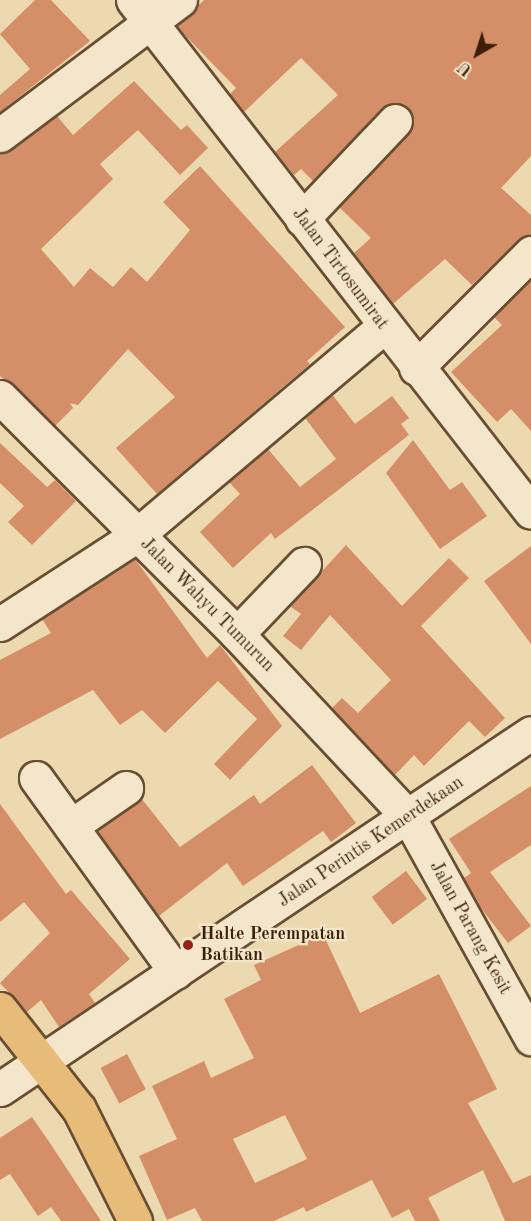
<!DOCTYPE html>
<style>
body{margin:0}
#map{position:relative;width:531px;height:1221px;overflow:hidden;background:#edd9af;font-family:"Old Standard TT",serif}
div>[style]{position:absolute}
.building>*{inset:0;background:#d48f68;transform-origin:0 0}
.roads{filter:drop-shadow(2px 0 #684e32) drop-shadow(-2px 0 #684e32) drop-shadow(0 2px #684e32) drop-shadow(0 -2px #684e32)}
.minor>*{height:33px;margin:-16.5px;padding:0 16.5px;transform-origin:16.5px;border-radius:16.5px;background:#f3e6cb}
.major>*{height:33px;margin:-16.5px;padding:0 16.5px;transform-origin:16.5px;border-radius:16.5px;background:#e6bc78}
.dots>*{width:16px;height:16px;translate:-50% -50%;box-sizing:border-box;border:3px solid #f3e6cb;border-radius:50%}
span{translate:-50% -50%;white-space:nowrap;text-align:center;line-height:1.15;-webkit-text-stroke:4.5px #f3e6cb;paint-order:stroke}
.street-label{font-size:18px;color:#3c1f08}
.poi-label{font-size:18px;color:#3c1f08;font-weight:700}
.left{translate:0 -50%;text-align:left}
.north{position:absolute;left:447px;top:24px;width:60px;height:60px;-webkit-text-stroke:4px #f3e6cb;paint-order:stroke;rotate:219deg;font-size:16px;font-weight:700;line-height:24px;text-align:center;color:#3c1f08}
.north::after{content:'';display:block;margin:auto;width:21px;height:27px;background:#3c1f08;clip-path:polygon(50% 0,100% 100%,50% 72%,0 100%)}
</style>
<div id="map">
<div class="building">
<div style="clip-path:polygon(35px 0,51px 0,90px 41px,0 112px,0 95px,30px 69px,0 34px)"></div>
<div style="clip-path:polygon(204px 0,531px 0,531px 156px,501px 188px,531px 215px,531px 235px,518px 240px,472px 285px,445px 259px,393px 304px,354px 253px,371px 238px,339px 207px,409px 133px,413px 116px,408px 108px,399px 103px,382px 108px,313px 181px,301px 169px,294px 175px,275px 152px,338px 95px,301px 58px,244px 112px,230px 94px,236px 88px,177px 27px)"></div>
<div style="clip-path:polygon(134px 81px,181px 130px,187px 125px,208px 148px,180px 175px,138px 130px,100px 164px,113px 179px,41px 249px,74px 287px,90px 268px,113px 287px,131px 267px,147px 282px,190px 230px,163px 202px,200px 166px,345px 327px,307px 361px,310px 364px,157px 494px,116px 448px,175px 397px,128px 349px,78px 405px,70px 403px,73px 408px,55px 426px,0 376px,0 153px,57px 116px,73px 135px)"></div>
<div style="clip-path:polygon(531px 280px,531px 431px,511px 409px,497px 422px,451px 372px,502px 325px,494px 317px)"></div>
<div style="clip-path:polygon(332px 394px,355px 424px,392px 396px,409px 418px,401px 424px,409px 435px,275px 539px,271px 533px,233px 568px,200px 532px,240px 494px,229px 482px,268px 449px,300px 487px,336px 459px,305px 418px)"></div>
<div style="clip-path:polygon(413px 440px,450px 490px,462px 482px,487px 516px,440px 549px,386px 473px)"></div>
<div style="clip-path:polygon(0 443px,47px 487px,55px 480px,76px 501px,32px 545px,8px 522px,24px 506px,0 483px)"></div>
<div style="clip-path:polygon(346px 545px,402px 606px,449px 558px,469px 578px,421px 626px,505px 718px,485px 737px,469px 721px,424px 766px,414px 755px,395px 775px,332px 708px,342px 698px,358px 713px,391px 680px,330px 615px,301px 650px,283px 636px,301px 614px,290px 606px)"></div>
<div style="clip-path:polygon(531px 546px,531px 644px,484px 581px)"></div>
<div style="clip-path:polygon(135px 559px,207px 658px,220px 645px,282px 726px,230px 780px,214px 764px,257px 719px,218px 681px,165px 733px,142px 710px,120px 725px,93px 690px,0 739px,0 660px,51px 633px,42px 619px)"></div>
<div style="clip-path:polygon(312px 765px,356px 823px,331px 842px,323px 831px,243px 886px,227px 863px,159px 916px,97px 831px,141px 798px,180px 847px,254px 795px,260px 804px)"></div>
<div style="clip-path:polygon(531px 786px,531px 845px,490px 872px,531px 926px,508px 943px,477px 903px,464px 878px,471px 873px,449px 839px)"></div>
<div style="clip-path:polygon(0 804px,66px 894px,71px 890px,130px 959px,89px 994px,95px 1003px,59px 1027px,41px 1000px,27px 1012px,0 983px,50px 933px,24px 902px,0 922px)"></div>
<div style="left:406px;top:871px;width:35px;height:43px;rotate:53deg"></div>
<div style="clip-path:polygon(evenodd,323px 934px,360px 1013px,439px 974px,497px 1089px,468px 1103px,513px 1183px,531px 1175px,531px 1221px,505px 1221px,483px 1170px,428px 1198px,440px 1221px,415px 1221px,409px 1209px,392px 1218px,372px 1180px,306px 1212px,304px 1207px,274px 1221px,202px 1221px,195px 1208px,167px 1220px,139px 1156px,177px 1139px,152px 1086px,204px 1061px,211px 1078px,254px 1058px,224px 999px,261px 980px,254px 965px,323px 934px,285px 1115px,307px 1159px,255px 1183px,233px 1139px,285px 1115px)"></div>
<div style="left:127px;top:1054px;width:40px;height:30px;rotate:62deg"></div>
<div style="clip-path:polygon(32px 1117px,52px 1146px,101px 1221px,61px 1221px,51px 1207px,38px 1216px,10px 1174px,0 1180px,0 1138px)"></div>
</div>
<div class="roads">
<div class="minor">
<div style="left:133px;top:0;width:648px;rotate:52.14deg"></div>
<div style="left:0;top:135px;width:225px;rotate:-36.9deg"></div>
<div style="left:302px;top:219px;width:135px;rotate:-46.5deg"></div>
<div style="left:416px;top:368px;width:163px;rotate:-45deg"></div>
<div style="left:0;top:397px;width:335px;rotate:45deg"></div>
<div style="left:237px;top:634px;width:252px;rotate:46.9deg"></div>
<div style="left:409px;top:818px;width:252px;rotate:61deg"></div>
<div style="left:0;top:624px;width:163px;rotate:-33deg"></div>
<div style="left:137px;top:535px;width:324px;rotate:-40.2deg"></div>
<div style="left:237px;top:634px;width:97px;rotate:-46.3deg"></div>
<div style="left:36px;top:778px;width:239px;rotate:54.2deg"></div>
<div style="left:71px;top:826px;width:67px;rotate:-34.6deg"></div>
<div style="left:0;top:1089px;width:639px;rotate:-33.84deg"></div>
</div>
<div class="major">
<div style="left:0;top:1009px;width:127px;rotate:51.7deg"></div>
<div style="left:79px;top:1109px;width:125px;rotate:63.4deg"></div>
</div>
</div>
<div class="dots">
<div style="left:188px;top:945px;background:#8f2418"></div>
</div>
<div class="street-label">
<span style="left:340px;top:269px;rotate:53deg">Jalan Tirtosumirat</span>
<span style="left:207px;top:605px;rotate:45deg">Jalan Wahyu Tumurun</span>
<span style="left:371px;top:842px;rotate:-34deg">Jalan Perintis Kemerdekaan</span>
<span style="left:470px;top:928px;rotate:61deg">Jalan Parang Kesit</span>
</div>
<div class="poi-label">
<span class="left" style="left:200px;top:945px">Halte Perempatan<br>Batikan</span>
</div>
<div class="north">U</div>
</div>
